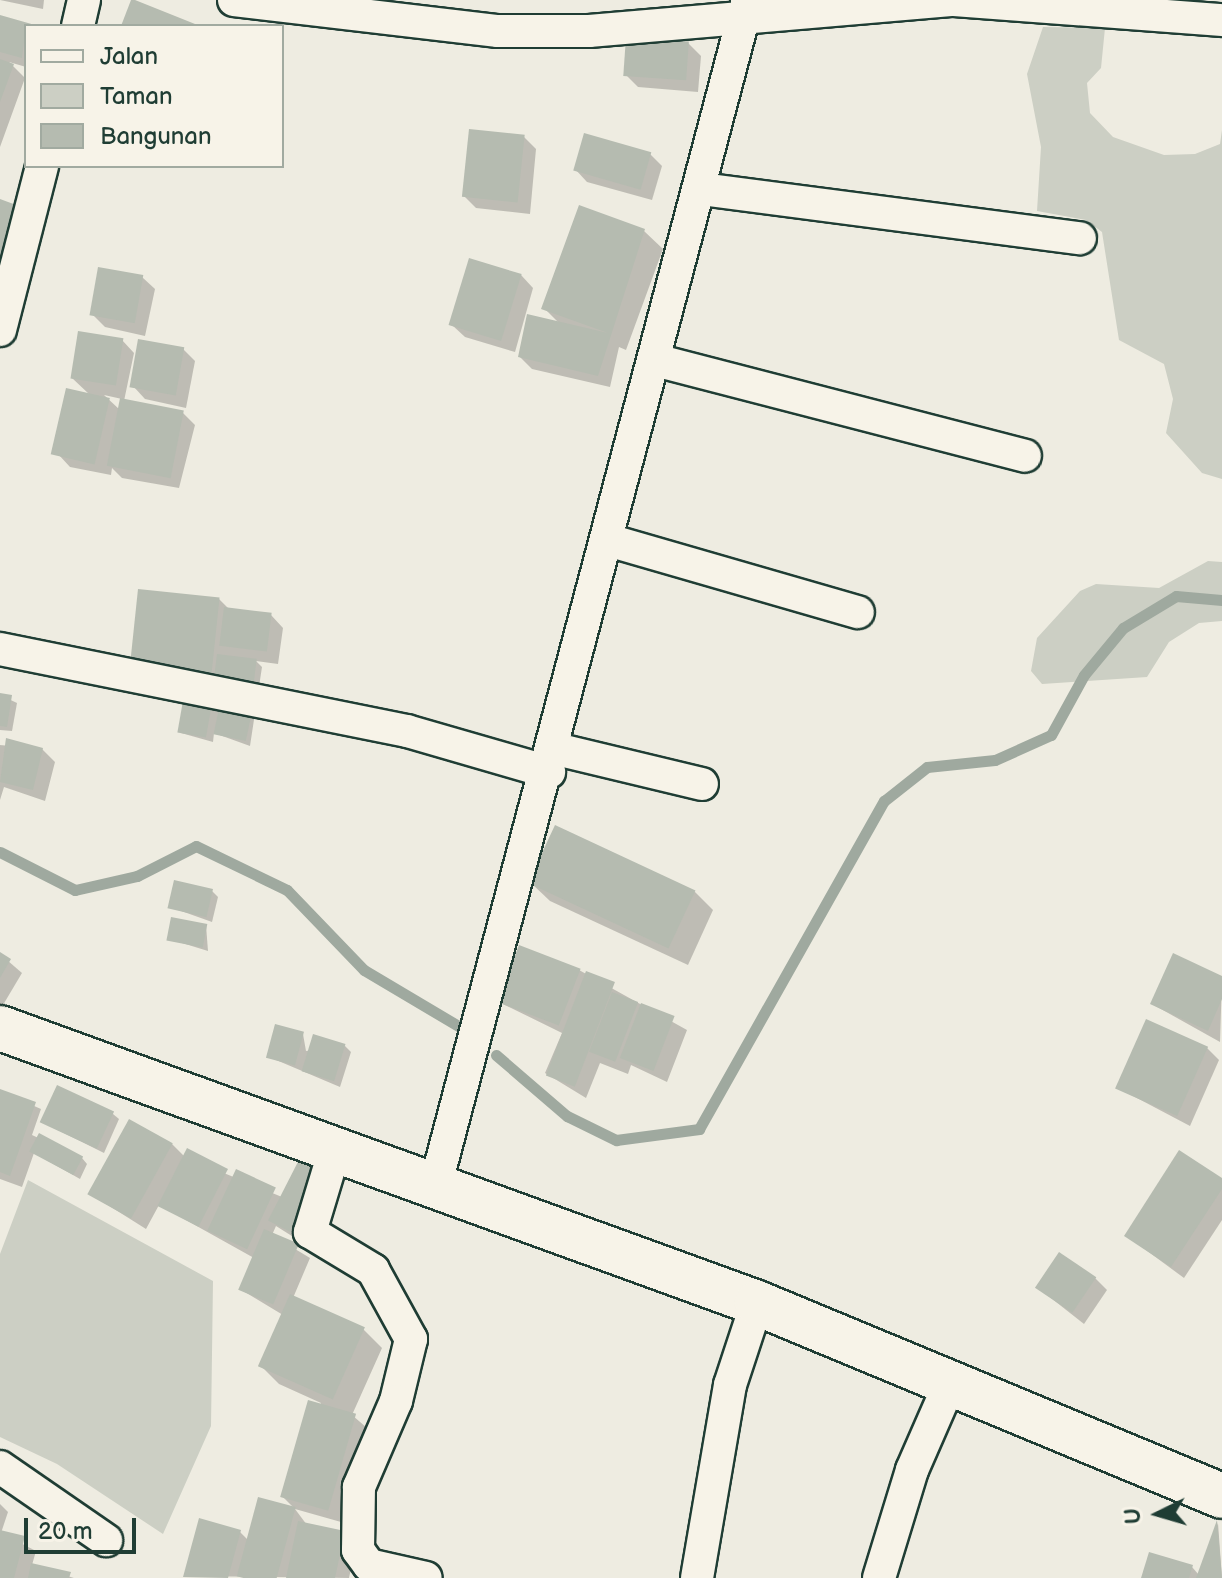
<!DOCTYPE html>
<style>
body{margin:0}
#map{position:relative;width:1222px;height:1578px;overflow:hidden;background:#eeece1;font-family:"Balsamiq Sans",sans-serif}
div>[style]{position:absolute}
.green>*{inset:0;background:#cccfc4}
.shadow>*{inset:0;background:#0003}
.stream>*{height:11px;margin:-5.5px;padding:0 5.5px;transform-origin:5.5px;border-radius:5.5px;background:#9fa99f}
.building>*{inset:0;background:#b5bbb0;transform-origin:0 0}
.roads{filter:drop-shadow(2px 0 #1f3d34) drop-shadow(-2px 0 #1f3d34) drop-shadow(0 2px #1f3d34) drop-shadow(0 -2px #1f3d34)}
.minor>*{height:32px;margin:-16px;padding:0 16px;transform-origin:16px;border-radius:16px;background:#f7f3e8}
.secondary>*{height:44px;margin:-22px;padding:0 22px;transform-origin:22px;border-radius:22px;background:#f7f3e8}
span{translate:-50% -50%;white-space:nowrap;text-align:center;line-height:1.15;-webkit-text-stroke:6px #f7f3e8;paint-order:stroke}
.legend{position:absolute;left:24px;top:24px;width:260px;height:144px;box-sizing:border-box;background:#f7f3e8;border:2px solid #a1aaa0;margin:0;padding:10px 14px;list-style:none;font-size:24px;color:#1f3d34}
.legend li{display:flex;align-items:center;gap:16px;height:40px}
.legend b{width:40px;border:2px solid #a1aaa0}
.north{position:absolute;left:1118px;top:1474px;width:80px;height:80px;-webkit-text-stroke:6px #f7f3e8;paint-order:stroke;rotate:265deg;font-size:22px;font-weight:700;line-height:32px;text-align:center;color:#1f3d34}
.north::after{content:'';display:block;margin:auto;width:28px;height:36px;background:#1f3d34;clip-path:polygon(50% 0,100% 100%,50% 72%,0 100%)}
.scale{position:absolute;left:24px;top:1518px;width:112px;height:36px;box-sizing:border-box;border:4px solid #1f3d34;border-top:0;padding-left:10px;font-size:24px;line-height:28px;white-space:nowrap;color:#1f3d34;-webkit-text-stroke:6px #f7f3e8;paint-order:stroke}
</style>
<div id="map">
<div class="green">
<div style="clip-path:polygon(1043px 27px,1105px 28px,1101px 68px,1087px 83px,1090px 113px,1113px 137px,1164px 155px,1195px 154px,1220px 144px,1222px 130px,1222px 479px,1202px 473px,1166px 433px,1173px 399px,1164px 364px,1119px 340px,1102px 232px,1086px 220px,1037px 211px,1041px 147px,1027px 74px)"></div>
<div style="clip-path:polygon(1208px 561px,1222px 562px,1222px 621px,1199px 623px,1169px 642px,1147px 677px,1042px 684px,1031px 671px,1037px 638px,1080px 591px,1096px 584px,1159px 588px)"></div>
<div style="clip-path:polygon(28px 1180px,213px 1281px,211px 1426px,163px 1534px,57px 1464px,0 1437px,0 1254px)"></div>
</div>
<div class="shadow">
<div style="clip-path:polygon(0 0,44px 0,43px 9px)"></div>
<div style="clip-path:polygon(0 17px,30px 26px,26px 67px,9px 62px,25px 78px,0 147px)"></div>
<div style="clip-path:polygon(688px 43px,701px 56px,698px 92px,638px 87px,626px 75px)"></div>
<div style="clip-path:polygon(524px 137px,536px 149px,530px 214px,476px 208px,464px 196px)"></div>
<div style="clip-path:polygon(650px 154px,662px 166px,652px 200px,587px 182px,575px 169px)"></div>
<div style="clip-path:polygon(644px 231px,663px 249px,626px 350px,619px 347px,610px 387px,532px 369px,520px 357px,559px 323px,544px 308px)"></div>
<div style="clip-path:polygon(521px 275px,533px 288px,515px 352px,465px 337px,452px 325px)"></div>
<div style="clip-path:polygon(142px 277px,155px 289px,145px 336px,105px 327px,92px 314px)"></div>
<div style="clip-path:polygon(evenodd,122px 340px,134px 353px,124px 401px,183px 413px,195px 425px,179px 488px,122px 478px,112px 468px,111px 475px,70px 467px,58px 454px,90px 395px,72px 378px,122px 340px,104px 395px,122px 399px,120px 410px,104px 395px)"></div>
<div style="clip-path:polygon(183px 349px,195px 361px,186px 408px,145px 399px,133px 386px)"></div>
<div style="clip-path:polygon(219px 599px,230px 610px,271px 615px,283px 628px,278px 664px,256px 661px,262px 667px,250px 746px,214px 733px,213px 742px,181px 733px)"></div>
<div style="clip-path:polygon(0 695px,17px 703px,12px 731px,0 730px)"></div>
<div style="clip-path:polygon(0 745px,42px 749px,55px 762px,45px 801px,4px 787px,0 800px)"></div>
<div style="clip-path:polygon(531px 883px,695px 892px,713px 910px,688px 965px,550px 901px)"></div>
<div style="clip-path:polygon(212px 891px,218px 897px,212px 922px,170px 907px)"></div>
<div style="clip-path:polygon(206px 925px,208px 951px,169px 939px)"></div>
<div style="clip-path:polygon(0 954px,22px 973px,0 1010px)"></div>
<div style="clip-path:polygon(579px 970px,687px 1030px,667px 1082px,631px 1065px,628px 1074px,600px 1063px,586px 1098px,545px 1073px,562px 1033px,499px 1002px)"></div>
<div style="clip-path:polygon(1222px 978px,1220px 1042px,1152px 1004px)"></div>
<div style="clip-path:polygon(303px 1034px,306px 1051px,345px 1046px,351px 1052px,340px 1087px,269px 1057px)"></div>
<div style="clip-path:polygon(1206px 1047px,1219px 1060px,1190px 1126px,1118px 1088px)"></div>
<div style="clip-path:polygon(0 1091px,41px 1109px,32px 1135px,82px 1158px,87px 1164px,80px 1179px,34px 1153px,22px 1187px,0 1179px)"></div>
<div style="clip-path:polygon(113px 1114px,119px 1119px,104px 1153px,42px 1122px)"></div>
<div style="clip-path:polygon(172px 1144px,185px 1157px,282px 1197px,304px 1155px,303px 1243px,276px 1226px,272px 1235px,310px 1258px,293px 1298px,364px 1330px,382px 1348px,352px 1415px,367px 1428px,341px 1522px,295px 1509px,307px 1525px,356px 1545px,349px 1578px,185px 1576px,240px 1532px,249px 1541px,295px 1509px,282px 1496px,321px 1403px,279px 1384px,260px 1365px,283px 1315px,240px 1289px,254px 1258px,159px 1205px,146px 1229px,92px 1195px)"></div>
<div style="clip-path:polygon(1222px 1180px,1222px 1220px,1184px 1278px,1127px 1236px)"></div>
<div style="clip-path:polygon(1095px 1278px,1107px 1290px,1084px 1324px,1037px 1287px)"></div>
<div style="clip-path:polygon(0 1504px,8px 1512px,1px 1533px,36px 1551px,32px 1565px,74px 1578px,0 1578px)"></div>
<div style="clip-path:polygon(1218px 1523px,1222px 1578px,1143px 1578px,1192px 1567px,1199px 1575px)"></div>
</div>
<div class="stream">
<div style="left:0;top:852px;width:84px;rotate:26.9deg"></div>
<div style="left:75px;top:890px;width:64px;rotate:-12.7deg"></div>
<div style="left:137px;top:876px;width:66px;rotate:-27deg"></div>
<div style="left:196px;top:846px;width:101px;rotate:25.8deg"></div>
<div style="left:287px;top:890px;width:111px;rotate:46.1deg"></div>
<div style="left:364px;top:970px;width:126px;rotate:30.7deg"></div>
<div style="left:496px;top:1055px;width:94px;rotate:40.7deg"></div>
<div style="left:567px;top:1116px;width:55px;rotate:26.1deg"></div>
<div style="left:616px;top:1140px;width:84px;rotate:-7.5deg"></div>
<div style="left:699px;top:1129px;width:377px;rotate:-60.6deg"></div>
<div style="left:884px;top:801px;width:55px;rotate:-38.3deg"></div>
<div style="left:927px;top:767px;width:68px;rotate:-5.9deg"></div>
<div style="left:995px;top:760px;width:61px;rotate:-24.1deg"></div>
<div style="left:1051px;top:735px;width:68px;rotate:-61.2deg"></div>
<div style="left:1084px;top:675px;width:61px;rotate:-50.3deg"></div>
<div style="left:1123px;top:628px;width:62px;rotate:-31.1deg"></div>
<div style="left:1176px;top:596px;width:46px;rotate:5deg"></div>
</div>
<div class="building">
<div style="clip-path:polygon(131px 0,135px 0,200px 26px,121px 26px)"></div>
<div style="clip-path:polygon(0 15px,35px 25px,26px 26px,22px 58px,0 52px)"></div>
<div style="left:626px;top:37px;width:63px;height:39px;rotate:4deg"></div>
<div style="clip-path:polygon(0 59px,14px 64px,0 102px)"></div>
<div style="left:469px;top:129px;width:56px;height:68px;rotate:6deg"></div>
<div style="left:584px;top:133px;width:70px;height:39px;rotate:16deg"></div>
<div style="clip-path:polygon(0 199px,27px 209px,6px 264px,0 262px)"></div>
<div style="clip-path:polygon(579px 205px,645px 229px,598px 376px,518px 357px,527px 314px,608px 333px,541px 309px)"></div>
<div style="left:469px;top:258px;width:55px;height:70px;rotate:17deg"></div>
<div style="left:98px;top:267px;width:46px;height:49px;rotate:10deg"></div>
<div style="left:78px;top:331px;width:46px;height:48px;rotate:9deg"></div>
<div style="left:138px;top:339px;width:47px;height:49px;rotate:10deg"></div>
<div style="left:66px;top:388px;width:45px;height:68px;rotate:13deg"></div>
<div style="left:120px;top:398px;width:65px;height:69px;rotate:11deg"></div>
<div style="left:138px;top:589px;width:82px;height:85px;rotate:6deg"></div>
<div style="left:224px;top:607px;width:48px;height:39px;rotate:7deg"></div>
<div style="left:217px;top:654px;width:40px;height:32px;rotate:7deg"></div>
<div style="clip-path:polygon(0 693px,12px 695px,7px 727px,0 726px)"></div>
<div style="left:184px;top:695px;width:29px;height:38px;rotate:10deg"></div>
<div style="left:221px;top:699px;width:33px;height:36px;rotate:12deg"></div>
<div style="clip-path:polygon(6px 738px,43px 748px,33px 790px,0 782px)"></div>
<div style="left:555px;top:825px;width:155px;height:64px;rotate:25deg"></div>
<div style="left:174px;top:880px;width:40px;height:29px;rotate:13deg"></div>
<div style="left:171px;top:917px;width:37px;height:24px;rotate:11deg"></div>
<div style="left:519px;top:945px;width:66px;height:61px;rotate:21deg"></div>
<div style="clip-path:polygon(0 952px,11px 959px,0 978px)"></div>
<div style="clip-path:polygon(1173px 953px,1222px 976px,1222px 999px,1208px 1031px,1150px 1004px)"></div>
<div style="left:586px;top:971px;width:31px;height:112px;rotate:21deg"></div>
<div style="left:612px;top:992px;width:28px;height:64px;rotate:21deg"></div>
<div style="left:641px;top:1003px;width:36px;height:59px;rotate:21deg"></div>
<div style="left:1146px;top:1019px;width:68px;height:76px;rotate:24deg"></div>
<div style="left:275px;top:1024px;width:30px;height:35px;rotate:15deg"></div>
<div style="left:313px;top:1034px;width:34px;height:39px;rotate:17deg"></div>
<div style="left:57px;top:1085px;width:63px;height:41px;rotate:25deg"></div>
<div style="clip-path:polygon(0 1089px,36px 1102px,10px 1176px,0 1172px)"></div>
<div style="left:129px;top:1119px;width:50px;height:86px;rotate:29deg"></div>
<div style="left:39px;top:1133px;width:50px;height:21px;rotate:28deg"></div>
<div style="left:187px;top:1148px;width:46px;height:65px;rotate:27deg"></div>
<div style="clip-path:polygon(1179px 1150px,1222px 1178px,1222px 1189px,1171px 1267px,1124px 1236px)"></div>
<div style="left:303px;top:1152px;width:25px;height:77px;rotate:27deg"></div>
<div style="left:236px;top:1169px;width:44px;height:68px;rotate:25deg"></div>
<div style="left:264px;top:1229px;width:38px;height:66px;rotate:23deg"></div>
<div style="left:1059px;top:1252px;width:45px;height:43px;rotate:34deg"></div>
<div style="left:290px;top:1294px;width:82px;height:79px;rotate:24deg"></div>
<div style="left:308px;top:1400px;width:50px;height:101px;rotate:16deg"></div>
<div style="left:258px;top:1497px;width:39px;height:82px;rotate:15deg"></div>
<div style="clip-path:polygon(199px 1518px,241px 1530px,228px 1578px,183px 1577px)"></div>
<div style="clip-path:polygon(1217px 1520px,1222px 1578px,1196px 1578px)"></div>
<div style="clip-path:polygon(298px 1521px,345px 1531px,335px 1578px,286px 1578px)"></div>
<div style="clip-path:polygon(0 1530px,25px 1536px,14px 1578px,0 1578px)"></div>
<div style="clip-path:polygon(1149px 1552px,1193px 1565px,1189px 1578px,1141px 1578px)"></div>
<div style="clip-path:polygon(31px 1563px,71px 1572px,69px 1578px,28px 1578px)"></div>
</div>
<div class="roads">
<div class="minor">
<div style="left:234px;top:0;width:266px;rotate:6.7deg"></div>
<div style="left:498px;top:31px;width:91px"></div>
<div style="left:589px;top:31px;width:366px;rotate:-4.9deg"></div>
<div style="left:954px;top:0;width:269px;rotate:4.3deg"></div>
<div style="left:78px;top:26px;width:27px;rotate:-77deg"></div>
<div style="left:701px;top:189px;width:382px;rotate:7.4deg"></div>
<div style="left:0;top:330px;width:169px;rotate:-75.6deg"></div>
<div style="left:655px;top:360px;width:382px;rotate:14.5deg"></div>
<div style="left:608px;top:540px;width:260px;rotate:16.1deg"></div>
<div style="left:0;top:649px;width:415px;rotate:11.4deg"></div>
<div style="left:407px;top:731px;width:148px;rotate:16.1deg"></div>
<div style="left:556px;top:749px;width:150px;rotate:13.5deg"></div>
<div style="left:335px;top:1149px;width:87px;rotate:106.8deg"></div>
<div style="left:310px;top:1232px;width:74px;rotate:31.1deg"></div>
<div style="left:373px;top:1270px;width:79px;rotate:61.2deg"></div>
<div style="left:411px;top:1339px;width:64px;rotate:103.6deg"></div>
<div style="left:396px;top:1401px;width:94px;rotate:113.3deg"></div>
<div style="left:359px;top:1487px;width:63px;rotate:90.9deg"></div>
<div style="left:358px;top:1550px;width:19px;rotate:54deg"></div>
<div style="left:369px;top:1565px;width:58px;rotate:12.8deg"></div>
<div style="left:435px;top:1187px;width:1228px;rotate:-75.23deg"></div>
<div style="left:0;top:1467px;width:129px;rotate:34.6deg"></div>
<div style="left:697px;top:1578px;width:196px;rotate:-80.3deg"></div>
<div style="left:730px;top:1385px;width:86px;rotate:-71.8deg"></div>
<div style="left:879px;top:1578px;width:113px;rotate:-73deg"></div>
<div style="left:912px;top:1470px;width:95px;rotate:-66.4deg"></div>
</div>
<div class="secondary">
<div style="left:0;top:1028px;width:805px;rotate:19.96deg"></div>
<div style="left:757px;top:1303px;width:503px;rotate:22.54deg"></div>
</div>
</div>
<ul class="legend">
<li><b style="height:10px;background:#f7f3e8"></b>Jalan</li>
<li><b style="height:22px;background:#cccfc4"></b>Taman</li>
<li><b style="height:22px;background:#b5bbb0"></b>Bangunan</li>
</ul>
<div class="north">U</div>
<div class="scale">20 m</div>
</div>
